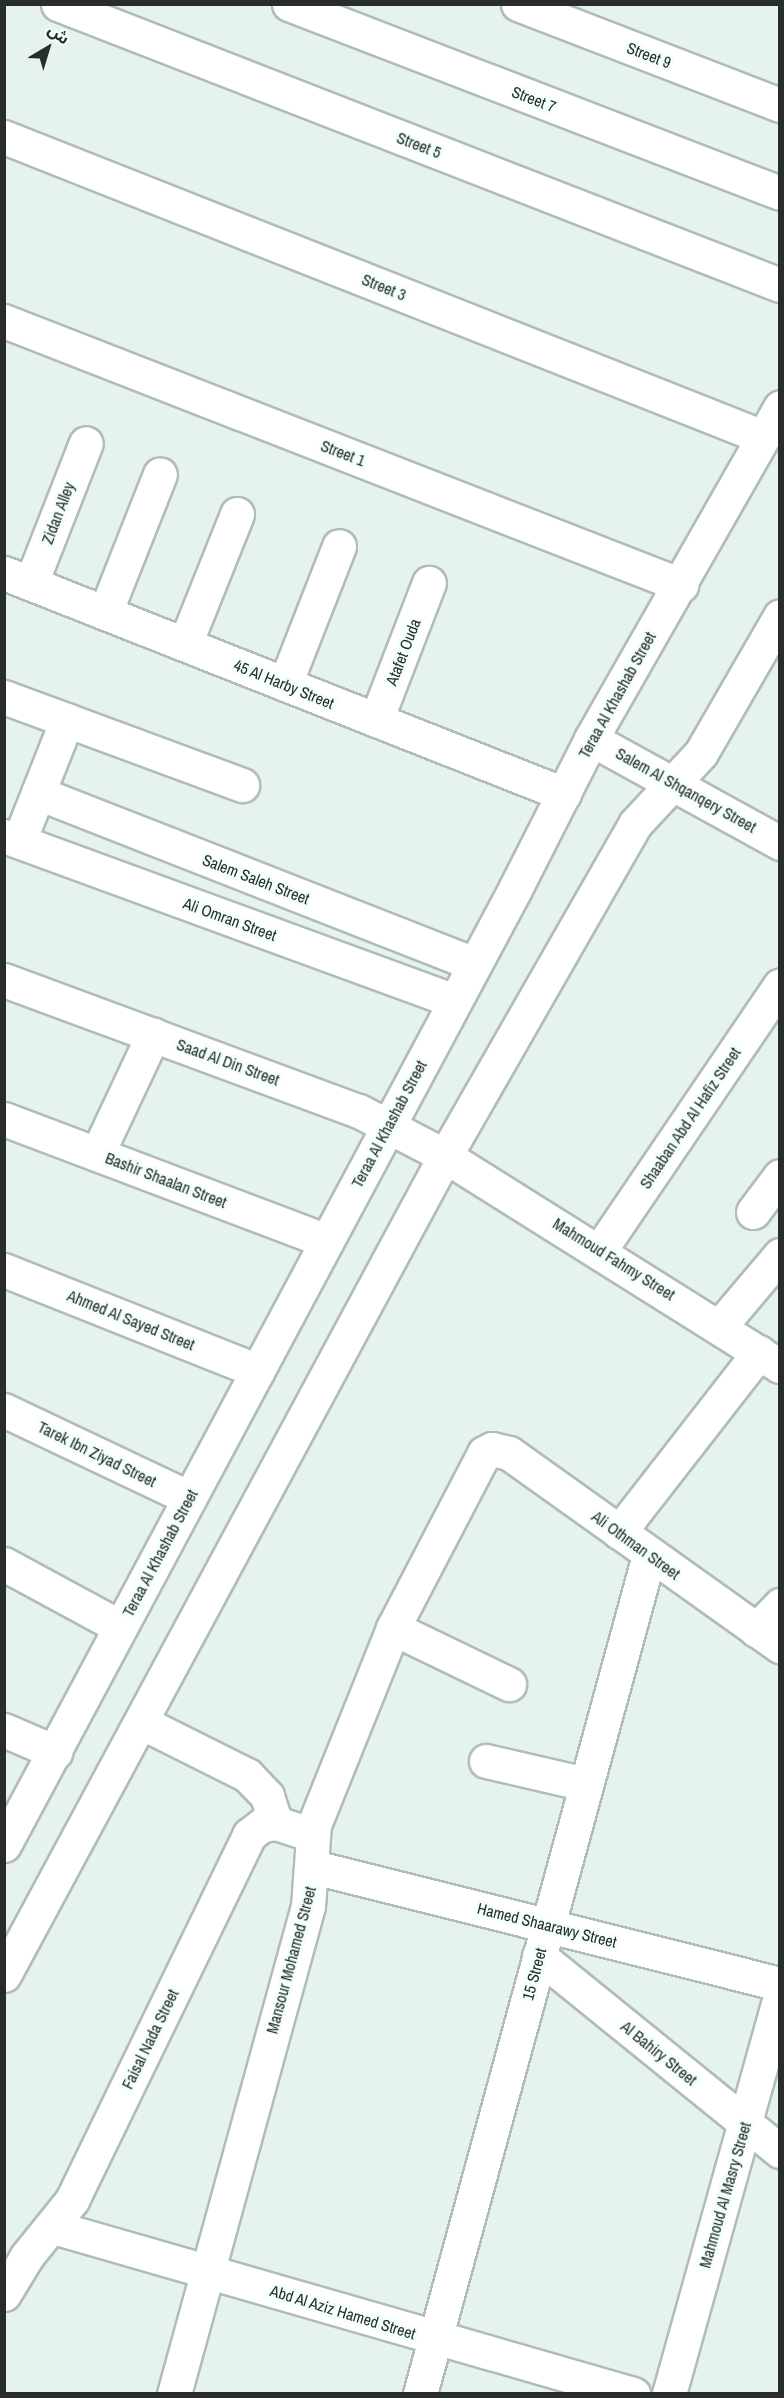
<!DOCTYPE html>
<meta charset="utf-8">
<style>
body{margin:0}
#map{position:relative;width:784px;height:2398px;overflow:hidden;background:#e5f2ef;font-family:"Archivo Narrow","Noto Sans Arabic",sans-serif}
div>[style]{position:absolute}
.roads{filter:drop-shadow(2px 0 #b0bcba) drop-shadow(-2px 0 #b0bcba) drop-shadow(0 2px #b0bcba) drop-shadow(0 -2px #b0bcba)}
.minor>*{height:33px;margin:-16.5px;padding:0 16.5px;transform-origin:16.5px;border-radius:16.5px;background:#fff}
.tertiary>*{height:33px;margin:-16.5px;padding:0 16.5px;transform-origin:16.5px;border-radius:16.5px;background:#fff}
span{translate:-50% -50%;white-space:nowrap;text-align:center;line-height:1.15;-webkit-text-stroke:6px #f2fffc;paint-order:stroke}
.street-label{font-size:16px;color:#282d2c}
.frame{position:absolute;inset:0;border:6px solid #282d2c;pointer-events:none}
.north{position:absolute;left:18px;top:18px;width:60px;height:60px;-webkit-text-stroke:4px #f2fffc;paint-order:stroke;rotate:38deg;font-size:16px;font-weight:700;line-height:24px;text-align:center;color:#282d2c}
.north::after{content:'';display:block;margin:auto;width:21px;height:27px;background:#282d2c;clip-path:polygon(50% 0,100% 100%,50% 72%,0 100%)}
</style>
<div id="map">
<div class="roads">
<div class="minor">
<div style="left:58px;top:4px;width:775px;rotate:21.27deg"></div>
<div style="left:289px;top:4px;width:526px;rotate:21.05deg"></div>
<div style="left:518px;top:4px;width:281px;rotate:21.1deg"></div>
<div style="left:4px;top:137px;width:816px;rotate:21.57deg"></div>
<div style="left:4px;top:321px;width:727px;rotate:21.3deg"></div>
<div style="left:31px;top:583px;width:150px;rotate:-68.6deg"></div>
<div style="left:105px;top:613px;width:149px;rotate:-68.4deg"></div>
<div style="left:185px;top:644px;width:140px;rotate:-68.2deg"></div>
<div style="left:285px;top:684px;width:148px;rotate:-68.6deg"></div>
<div style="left:4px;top:697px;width:254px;rotate:20.3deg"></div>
<div style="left:376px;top:720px;width:147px;rotate:-68.9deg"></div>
<div style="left:591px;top:739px;width:216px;rotate:28.8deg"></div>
<div style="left:38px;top:793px;width:469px;rotate:21.4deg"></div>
<div style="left:4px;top:836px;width:480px;rotate:20.1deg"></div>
<div style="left:19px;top:841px;width:130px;rotate:-68.4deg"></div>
<div style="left:4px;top:980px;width:378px;rotate:20.3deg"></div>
<div style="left:359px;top:1111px;width:97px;rotate:27.6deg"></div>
<div style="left:445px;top:1156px;width:395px;rotate:32.1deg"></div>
<div style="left:4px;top:1119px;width:345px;rotate:20.7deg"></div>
<div style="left:97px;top:1154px;width:132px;rotate:-64.8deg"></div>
<div style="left:753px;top:1212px;width:45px;rotate:-53.1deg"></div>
<div style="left:600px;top:1250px;width:320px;rotate:-55.8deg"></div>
<div style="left:4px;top:1270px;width:273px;rotate:21.7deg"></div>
<div style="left:720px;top:1326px;width:93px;rotate:-49.8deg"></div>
<div style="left:4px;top:1410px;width:205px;rotate:25.4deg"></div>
<div style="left:619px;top:1532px;width:228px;rotate:-52.1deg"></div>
<div style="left:4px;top:1564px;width:132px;rotate:28.5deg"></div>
<div style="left:393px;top:1628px;width:129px;rotate:25.8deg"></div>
<div style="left:756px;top:1630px;width:35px;rotate:-46deg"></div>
<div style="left:141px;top:1722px;width:119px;rotate:26.6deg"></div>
<div style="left:247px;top:1775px;width:29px;rotate:46deg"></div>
<div style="left:267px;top:1796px;width:28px;rotate:72deg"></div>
<div style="left:4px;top:1730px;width:56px;rotate:23.3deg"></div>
<div style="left:486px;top:1761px;width:103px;rotate:13deg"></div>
<div style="left:314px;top:1867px;width:480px;rotate:14.1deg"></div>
<div style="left:539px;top:1956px;width:310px;rotate:39deg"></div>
<div style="left:53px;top:2227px;width:604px;rotate:16.06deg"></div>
<div style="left:4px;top:2294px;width:44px;rotate:-58.8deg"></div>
<div style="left:27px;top:2256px;width:72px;rotate:-51.2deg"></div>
<div style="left:72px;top:2200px;width:406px;rotate:-64.1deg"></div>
<div style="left:249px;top:1835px;width:16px;rotate:-38deg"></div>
<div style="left:262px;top:1825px;width:14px;rotate:-8deg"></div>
<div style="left:276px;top:1823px;width:39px;rotate:18deg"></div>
<div style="left:174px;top:2394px;width:506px;rotate:-74.65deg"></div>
<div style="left:308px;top:1906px;width:81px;rotate:-85.8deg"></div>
<div style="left:314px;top:1825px;width:212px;rotate:-68.1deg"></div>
<div style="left:393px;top:1628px;width:197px;rotate:-62.5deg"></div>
<div style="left:484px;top:1453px;width:9px;rotate:-27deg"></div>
<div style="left:492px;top:1449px;width:17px;rotate:13deg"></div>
<div style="left:509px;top:1453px;width:333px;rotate:35.5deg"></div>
<div style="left:420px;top:2394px;width:870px;rotate:-74.73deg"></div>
<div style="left:669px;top:2394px;width:413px;rotate:-74.4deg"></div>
</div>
<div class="tertiary">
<div style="left:4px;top:573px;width:602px;rotate:21.54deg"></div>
<div style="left:4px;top:1845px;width:1084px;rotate:-61.87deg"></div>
<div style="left:515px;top:889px;width:168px;rotate:-63.1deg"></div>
<div style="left:591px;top:739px;width:382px;rotate:-60.3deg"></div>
<div style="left:4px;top:1975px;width:930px;rotate:-61.7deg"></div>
<div style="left:445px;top:1156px;width:383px;rotate:-60.2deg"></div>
<div style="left:635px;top:824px;width:97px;rotate:-47.1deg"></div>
<div style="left:701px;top:753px;width:158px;rotate:-60deg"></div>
</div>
</div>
<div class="street-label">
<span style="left:649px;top:55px;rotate:21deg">Street 9</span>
<span style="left:534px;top:99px;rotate:21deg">Street 7</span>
<span style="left:419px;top:145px;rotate:21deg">Street 5</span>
<span style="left:384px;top:287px;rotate:22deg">Street 3</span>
<span style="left:343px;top:453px;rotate:21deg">Street 1</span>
<span style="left:58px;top:513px;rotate:-69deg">Zidan Alley</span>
<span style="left:403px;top:652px;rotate:-69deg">Atafet Ouda</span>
<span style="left:284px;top:684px;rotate:22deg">45 Al Harby Street</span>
<span style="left:617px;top:695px;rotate:-61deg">Teraa Al Khashab Street</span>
<span style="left:686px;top:790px;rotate:29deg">Salem Al Shqanqery Street</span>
<span style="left:256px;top:879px;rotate:21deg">Salem Saleh Street</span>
<span style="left:230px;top:919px;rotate:20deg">Ali Omran Street</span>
<span style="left:228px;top:1062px;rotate:20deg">Saad Al Din Street</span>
<span style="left:690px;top:1118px;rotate:-56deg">Shaaban Abd Al Hafiz Street</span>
<span style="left:389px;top:1124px;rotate:-62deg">Teraa Al Khashab Street</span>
<span style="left:166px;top:1180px;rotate:21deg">Bashir Shaalan Street</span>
<span style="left:614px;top:1259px;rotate:32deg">Mahmoud Fahmy Street</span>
<span style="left:131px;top:1320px;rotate:22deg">Ahmed Al Sayed Street</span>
<span style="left:97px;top:1454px;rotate:26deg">Tarek Ibn Ziyad Street</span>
<span style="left:636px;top:1545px;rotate:36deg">Ali Othman Street</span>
<span style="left:160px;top:1553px;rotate:-62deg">Teraa Al Khashab Street</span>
<span style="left:547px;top:1925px;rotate:14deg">Hamed Shaarawy Street</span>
<span style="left:291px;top:1960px;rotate:-75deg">Mansour Mohamed Street</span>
<span style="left:534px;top:1974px;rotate:-75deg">15 Street</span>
<span style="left:150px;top:2039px;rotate:-64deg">Faisal Nada Street</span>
<span style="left:659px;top:2053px;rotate:39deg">Al Bahiry Street</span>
<span style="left:725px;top:2195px;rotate:-74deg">Mahmoud Al Masry Street</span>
<span style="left:343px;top:2312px;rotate:17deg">Abd Al Aziz Hamed Street</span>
</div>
<div class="frame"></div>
<div class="north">ش</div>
</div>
